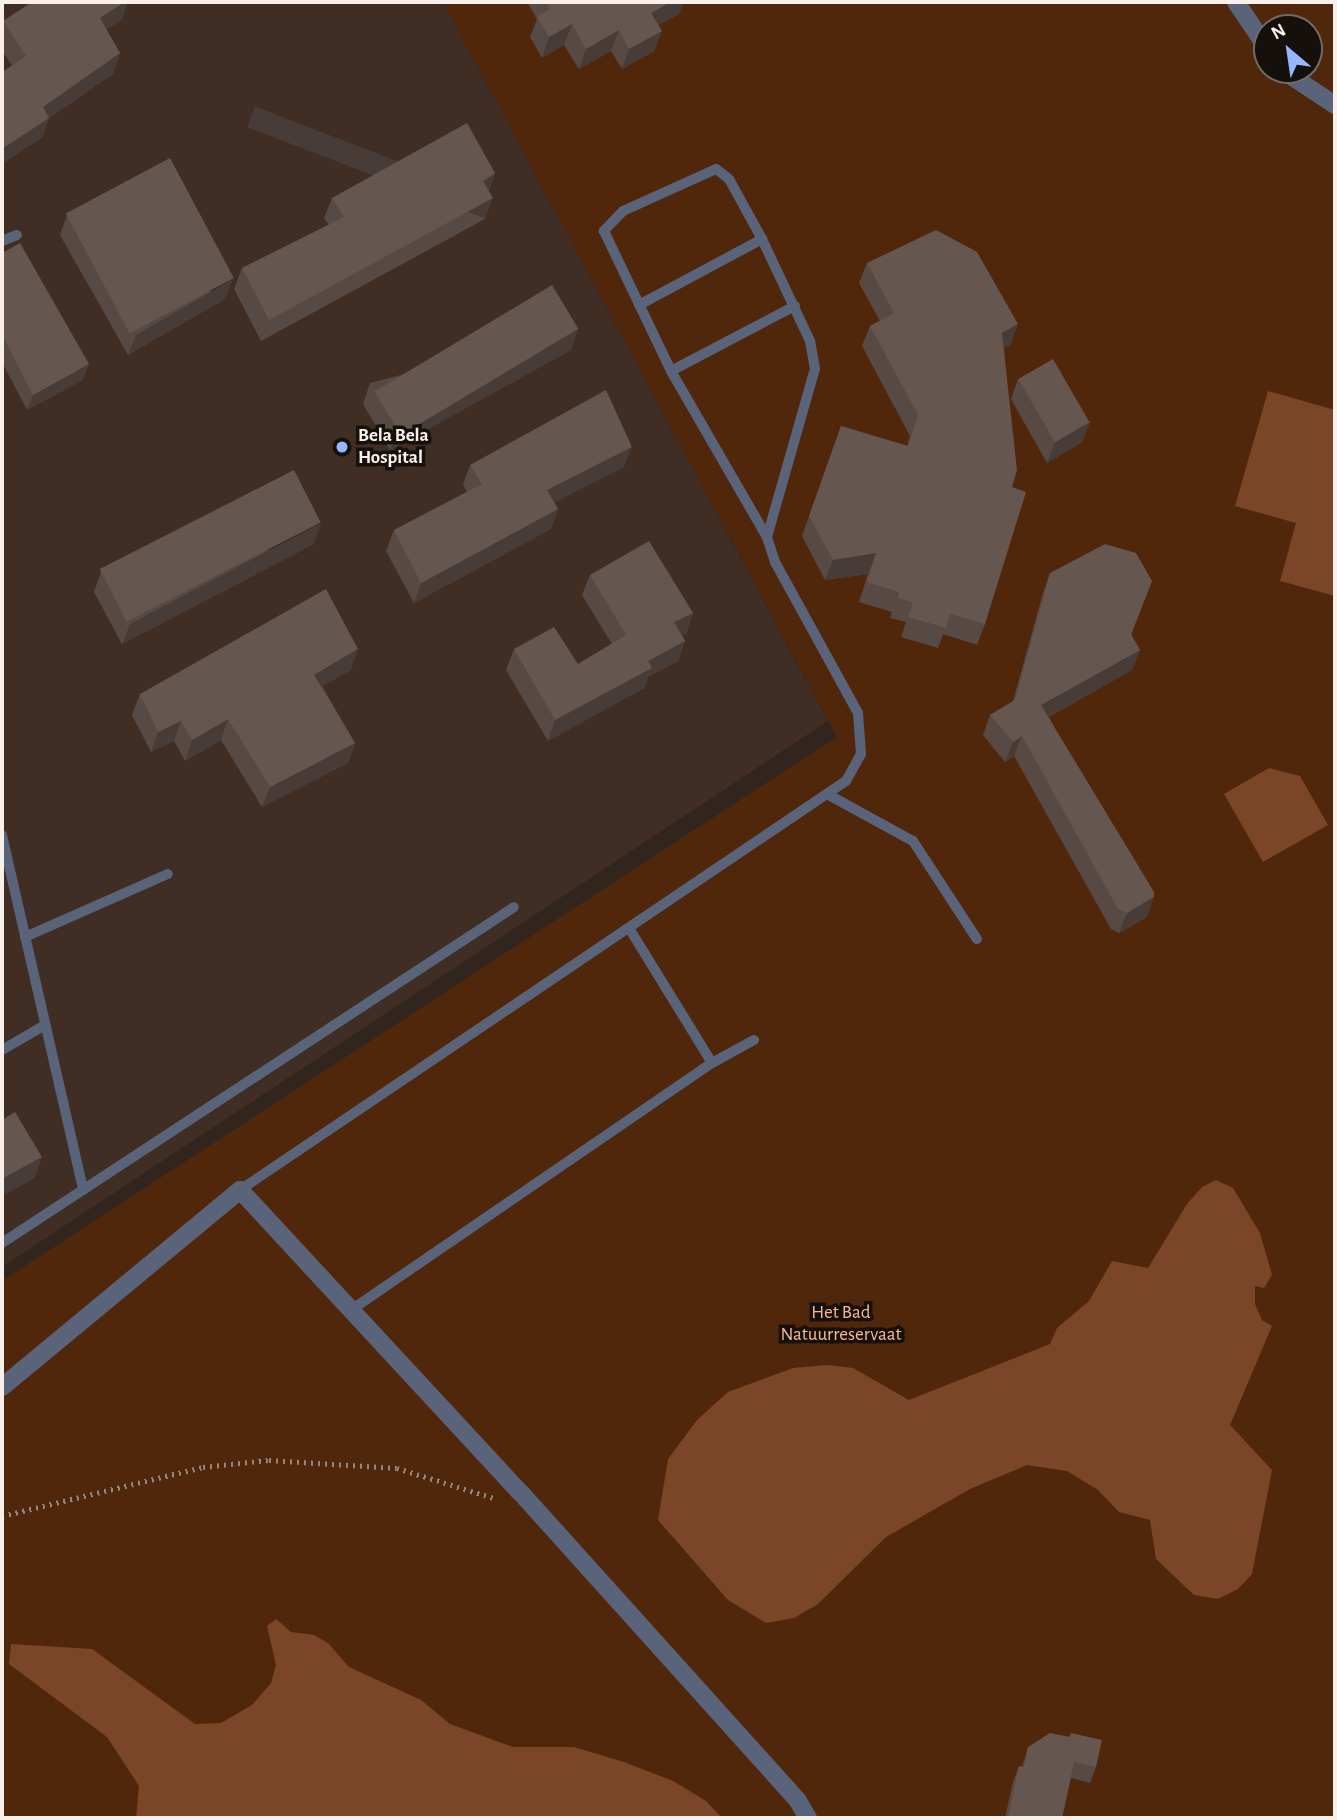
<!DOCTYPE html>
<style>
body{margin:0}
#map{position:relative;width:1337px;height:1820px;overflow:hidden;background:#32251e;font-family:"Alegreya Sans",sans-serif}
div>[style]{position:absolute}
.built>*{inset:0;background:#402d23}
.green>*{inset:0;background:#51270c}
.water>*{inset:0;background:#7a4627}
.path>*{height:4.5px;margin-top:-2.25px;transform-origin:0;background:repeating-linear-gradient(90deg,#918680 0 2px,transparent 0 7px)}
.lane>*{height:10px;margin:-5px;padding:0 5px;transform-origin:5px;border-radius:5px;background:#59647a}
.street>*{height:18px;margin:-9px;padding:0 9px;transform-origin:9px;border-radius:9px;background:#59647a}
.wall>*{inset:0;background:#574a44}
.shaded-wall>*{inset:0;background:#473c37;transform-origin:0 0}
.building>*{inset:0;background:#65564f;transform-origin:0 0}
.dots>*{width:19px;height:19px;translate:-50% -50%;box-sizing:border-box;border:4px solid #16100d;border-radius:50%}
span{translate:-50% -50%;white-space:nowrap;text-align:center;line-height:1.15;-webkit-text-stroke:7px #16100d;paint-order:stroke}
.poi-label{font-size:19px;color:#f9f0eb;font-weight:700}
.left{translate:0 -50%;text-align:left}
.park-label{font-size:19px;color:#fab793}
.frame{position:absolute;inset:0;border:4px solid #f9f0eb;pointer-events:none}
.north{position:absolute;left:1253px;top:14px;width:70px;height:70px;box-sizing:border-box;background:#16100d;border:2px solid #716a66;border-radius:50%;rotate:331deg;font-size:19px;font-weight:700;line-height:28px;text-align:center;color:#f9f0eb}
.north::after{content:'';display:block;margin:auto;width:24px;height:32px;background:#96b6fd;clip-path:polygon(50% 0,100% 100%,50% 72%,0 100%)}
</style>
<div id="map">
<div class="built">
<div style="clip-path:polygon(2px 2px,443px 2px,828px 721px,2px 1267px)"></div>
</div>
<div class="green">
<div style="clip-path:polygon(evenodd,443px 2px,1335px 2px,1335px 1818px,2px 1818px,2px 1281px,837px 737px,443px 2px,1267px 28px,1309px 28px,1309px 70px,1267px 70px,1267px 28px)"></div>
</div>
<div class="water">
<div style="clip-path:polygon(1268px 391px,1335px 410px,1335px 596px,1280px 581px,1296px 523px,1235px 506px)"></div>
<div style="clip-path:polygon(1269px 768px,1300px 776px,1328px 825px,1263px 862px,1224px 794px)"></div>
<div style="clip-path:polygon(1216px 1180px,1233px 1188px,1260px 1233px,1272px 1275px,1264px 1288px,1255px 1286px,1255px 1304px,1262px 1320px,1272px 1326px,1230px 1425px,1272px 1470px,1252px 1574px,1238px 1589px,1218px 1599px,1194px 1595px,1156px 1559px,1150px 1520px,1119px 1512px,1098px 1490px,1067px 1471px,1027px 1465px,970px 1489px,886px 1537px,818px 1604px,794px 1618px,766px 1623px,728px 1600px,658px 1520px,668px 1459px,697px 1420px,728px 1392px,793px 1368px,828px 1365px,853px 1368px,909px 1400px,1050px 1344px,1057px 1328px,1089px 1301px,1112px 1261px,1148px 1268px,1187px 1204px,1202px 1187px)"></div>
<div style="clip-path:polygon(276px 1619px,291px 1632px,314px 1635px,328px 1643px,349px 1667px,421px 1700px,450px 1724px,513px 1747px,574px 1747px,624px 1762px,673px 1781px,706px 1801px,722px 1818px,136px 1818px,139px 1786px,107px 1737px,9px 1664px,11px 1644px,92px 1649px,195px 1724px,221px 1723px,252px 1705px,271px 1683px,276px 1665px,267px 1626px)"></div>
</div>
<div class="path">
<div style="left:2px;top:1516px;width:207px;rotate:-13.7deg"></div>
<div style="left:203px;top:1467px;width:66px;rotate:-6.1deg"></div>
<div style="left:269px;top:1460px;width:128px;rotate:3.6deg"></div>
<div style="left:397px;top:1468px;width:105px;rotate:17.2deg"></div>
</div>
<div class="lane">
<div style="left:2px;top:241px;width:16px;rotate:-22deg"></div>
<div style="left:639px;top:305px;width:140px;rotate:-28.2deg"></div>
<div style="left:671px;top:371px;width:140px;rotate:-27.7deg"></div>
<div style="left:827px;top:794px;width:98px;rotate:28.7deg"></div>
<div style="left:913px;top:841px;width:117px;rotate:56.9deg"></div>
<div style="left:2px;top:835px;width:364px;rotate:77.1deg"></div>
<div style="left:629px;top:928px;width:158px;rotate:58.4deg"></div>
<div style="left:25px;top:937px;width:156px;rotate:-23.8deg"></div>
<div style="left:2px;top:1050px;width:50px;rotate:-30.2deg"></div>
<div style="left:240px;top:1190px;width:731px;rotate:-34.02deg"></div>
<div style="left:846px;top:781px;width:31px;rotate:-61deg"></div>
<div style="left:861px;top:754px;width:41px;rotate:-94.2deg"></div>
<div style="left:858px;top:713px;width:172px;rotate:-118.8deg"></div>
<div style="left:775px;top:562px;width:26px;rotate:-108deg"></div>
<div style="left:767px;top:537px;width:175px;rotate:-74.1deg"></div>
<div style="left:815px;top:369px;width:28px;rotate:-100deg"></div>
<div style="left:810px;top:341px;width:113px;rotate:-115.2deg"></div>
<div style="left:762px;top:239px;width:68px;rotate:-118.8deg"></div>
<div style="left:729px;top:179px;width:16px;rotate:-142deg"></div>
<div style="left:716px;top:169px;width:102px;rotate:155.7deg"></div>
<div style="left:623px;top:211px;width:28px;rotate:134deg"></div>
<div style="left:604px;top:231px;width:155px;rotate:64.4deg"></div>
<div style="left:671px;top:371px;width:192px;rotate:60deg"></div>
<div style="left:2px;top:1243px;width:612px;rotate:-33.27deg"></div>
<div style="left:351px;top:1310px;width:437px;rotate:-34.4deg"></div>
<div style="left:712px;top:1063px;width:48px;rotate:-28.7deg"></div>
</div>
<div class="street">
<div style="left:1236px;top:2px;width:55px;rotate:56deg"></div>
<div style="left:1282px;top:70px;width:64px;rotate:33.4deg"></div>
<div style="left:2px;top:1387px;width:309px;rotate:-39.6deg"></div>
<div style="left:240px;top:1190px;width:413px;rotate:47.2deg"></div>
<div style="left:521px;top:1493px;width:414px;rotate:48deg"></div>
<div style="left:798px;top:1801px;width:20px;rotate:60deg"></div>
</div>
<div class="wall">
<div style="clip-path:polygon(527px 2px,683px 2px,679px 14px,658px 25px,662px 31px,654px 51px,622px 69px,611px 51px,579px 69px,564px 45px,542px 58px,530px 37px,537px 19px)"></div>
<div style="clip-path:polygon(122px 20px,106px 29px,120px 53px,113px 74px,49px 118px,42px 138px,12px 65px,2px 51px,3px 21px)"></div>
<div style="clip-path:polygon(495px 173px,489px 191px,485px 219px,261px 341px,234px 289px,242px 268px,329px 225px,324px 218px,332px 198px)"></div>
<div style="clip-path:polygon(67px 215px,225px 299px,128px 355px,60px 235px)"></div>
<div style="clip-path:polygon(2px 253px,83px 380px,27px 410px,2px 362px)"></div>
<div style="clip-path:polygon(867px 263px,1011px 344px,1004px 348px,1012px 487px,985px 624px,977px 645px,943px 634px,938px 648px,901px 637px,906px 622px,890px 618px,892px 612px,859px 602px,868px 574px,825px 580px,802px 536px,841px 426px,907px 446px,910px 436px,862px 346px,870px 326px,880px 321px,859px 283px)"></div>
<div style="clip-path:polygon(578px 329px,571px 350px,390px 450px,363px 404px,370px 383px)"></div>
<div style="clip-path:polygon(1018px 379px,1090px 422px,1082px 442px,1047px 463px,1011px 399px)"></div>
<div style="clip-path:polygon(470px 465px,624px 467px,554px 502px,558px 509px,551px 529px,414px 603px,386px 551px,394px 530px,467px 492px,463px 485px)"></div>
<div style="clip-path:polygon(314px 544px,122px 644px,94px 592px,101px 572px)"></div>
<div style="clip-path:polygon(1050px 573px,1152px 581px,1131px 635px,1140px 650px,1132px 670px,1049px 717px,1147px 917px,1119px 933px,1111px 929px,1014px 756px,1005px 762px,983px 735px,990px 715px,1013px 701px,1043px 593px)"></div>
<div style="clip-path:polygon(590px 575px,693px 613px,686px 634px,682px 635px,685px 641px,678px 661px,648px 677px,644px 688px,548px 741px,506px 670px,514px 649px,578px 664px,612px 644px,582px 595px)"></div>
<div style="clip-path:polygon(351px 670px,322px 686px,355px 743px,348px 763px,262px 807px,221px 740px,185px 761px,174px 741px,151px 752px,132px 715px,140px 694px)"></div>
<div style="clip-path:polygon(1071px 1733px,1096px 1767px,1090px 1783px,1071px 1778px,1062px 1818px,1005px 1818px,1013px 1782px,1019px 1766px,1022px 1767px,1028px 1747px,1069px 1737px)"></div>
</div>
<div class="shaded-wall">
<div style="clip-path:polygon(125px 2px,128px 2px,122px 20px,92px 38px,100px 18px)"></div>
<div style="clip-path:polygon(671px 2px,683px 2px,679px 14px,644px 33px,651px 13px)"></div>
<div style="clip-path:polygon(572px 24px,564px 45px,542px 58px,549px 37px)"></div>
<div style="clip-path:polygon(619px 30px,611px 51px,579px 69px,586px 49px)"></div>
<div style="clip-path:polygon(662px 31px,654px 51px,622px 69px,629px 49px)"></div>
<div style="clip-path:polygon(120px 53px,113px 74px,49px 118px,42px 138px,2px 164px,2px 149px,43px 107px)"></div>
<div style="clip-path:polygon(495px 173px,488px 193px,483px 181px)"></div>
<div style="left:493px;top:198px;width:22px;height:255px;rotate:111deg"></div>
<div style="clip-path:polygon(233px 279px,225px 299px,128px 355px,136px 335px)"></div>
<div style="clip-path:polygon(1018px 324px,1011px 344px,995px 354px,1002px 333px)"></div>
<div style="clip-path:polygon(578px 329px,571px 350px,390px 450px,397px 430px)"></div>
<div style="clip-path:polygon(89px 364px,83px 380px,27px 410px,33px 395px)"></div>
<div style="clip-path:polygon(1090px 422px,1082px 442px,1047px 463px,1055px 442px)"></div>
<div style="clip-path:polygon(632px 447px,624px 467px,540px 510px,547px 490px)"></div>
<div style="clip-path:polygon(558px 509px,551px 529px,414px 603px,421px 583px)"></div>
<div style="clip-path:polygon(321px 523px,314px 544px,122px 644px,130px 624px)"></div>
<div style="clip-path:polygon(876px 553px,868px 574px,825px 580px,833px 560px)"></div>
<div style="clip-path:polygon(693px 613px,686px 634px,666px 642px,674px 622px)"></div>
<div style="clip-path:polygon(685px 641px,678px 661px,648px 677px,644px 688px,548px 741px,555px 720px,648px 661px)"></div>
<div style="clip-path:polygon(358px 649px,351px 670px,307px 695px,314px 675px)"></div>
<div style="clip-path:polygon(1140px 650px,1132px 670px,1034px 725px,1041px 705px)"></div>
<div style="clip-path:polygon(228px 719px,221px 740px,185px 761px,192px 740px)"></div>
<div style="clip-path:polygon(181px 721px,174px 741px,151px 752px,158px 732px)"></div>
<div style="clip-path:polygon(1022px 736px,1014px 756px,1005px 762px,1013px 742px)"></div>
<div style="clip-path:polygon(355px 743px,348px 763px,262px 807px,270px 787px)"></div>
<div style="clip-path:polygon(1154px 897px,1147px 917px,1119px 933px,1127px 913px)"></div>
<div style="clip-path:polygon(42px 1157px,35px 1178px,2px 1196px,2px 1179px)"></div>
</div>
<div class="building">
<div style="clip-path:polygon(32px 2px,125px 2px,100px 18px,120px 53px,43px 107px,49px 118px,2px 149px,2px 72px,26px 56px,3px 21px)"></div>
<div style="clip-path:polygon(546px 2px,671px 2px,651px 13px,662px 31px,629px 49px,619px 30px,586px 49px,572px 24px,549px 37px,537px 17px,550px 9px)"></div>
<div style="clip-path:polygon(467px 123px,495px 173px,483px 181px,493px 198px,269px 320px,242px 268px,344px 217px,332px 198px)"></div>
<div style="left:170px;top:158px;width:136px;height:118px;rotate:62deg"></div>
<div style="clip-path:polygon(936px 230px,977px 252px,1018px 324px,1002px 333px,1017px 470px,1012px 487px,1026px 492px,985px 624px,950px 614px,946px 628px,908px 617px,913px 602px,898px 598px,899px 592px,867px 582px,876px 553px,833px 560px,809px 516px,841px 426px,908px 446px,918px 415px,870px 326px,894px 313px,867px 263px)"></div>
<div style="clip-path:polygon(20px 243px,89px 364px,33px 395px,2px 335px,2px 253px)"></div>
<div style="left:552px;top:285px;width:51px;height:207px;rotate:59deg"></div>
<div style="left:1053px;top:359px;width:73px;height:40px;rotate:60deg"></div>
<div style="clip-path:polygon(606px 390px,632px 447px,547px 490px,558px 509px,421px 583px,394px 530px,482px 484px,470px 465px)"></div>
<div style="left:294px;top:470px;width:59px;height:218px;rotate:63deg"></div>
<div style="clip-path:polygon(649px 541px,693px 613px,674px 622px,685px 641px,648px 661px,652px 668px,555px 720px,514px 649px,554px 627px,578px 664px,626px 635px,590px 575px)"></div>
<div style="clip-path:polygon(1105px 544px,1136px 553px,1152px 581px,1131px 634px,1140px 650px,1041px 705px,1154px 892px,1154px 897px,1127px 913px,1118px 909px,1022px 736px,1013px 742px,990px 715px,1015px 700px,1050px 573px)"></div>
<div style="clip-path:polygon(326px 589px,358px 649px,314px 675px,355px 743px,270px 787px,228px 719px,192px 740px,181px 721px,158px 732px,140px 694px)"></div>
<div style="clip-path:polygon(15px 1112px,42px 1157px,2px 1179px,2px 1120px)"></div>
<div style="clip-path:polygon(1050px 1733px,1070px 1737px,1071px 1733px,1102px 1740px,1096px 1767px,1074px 1762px,1062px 1818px,1008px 1818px,1019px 1766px,1024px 1767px,1028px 1747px)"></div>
</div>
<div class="dots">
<div style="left:342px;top:447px;background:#96b6fd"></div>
</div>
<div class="poi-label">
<span class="left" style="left:358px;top:447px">Bela Bela<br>Hospital</span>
</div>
<div class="park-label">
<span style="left:841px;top:1324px">Het Bad<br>Natuurreservaat</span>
</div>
<div class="frame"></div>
<div class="north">N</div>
</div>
